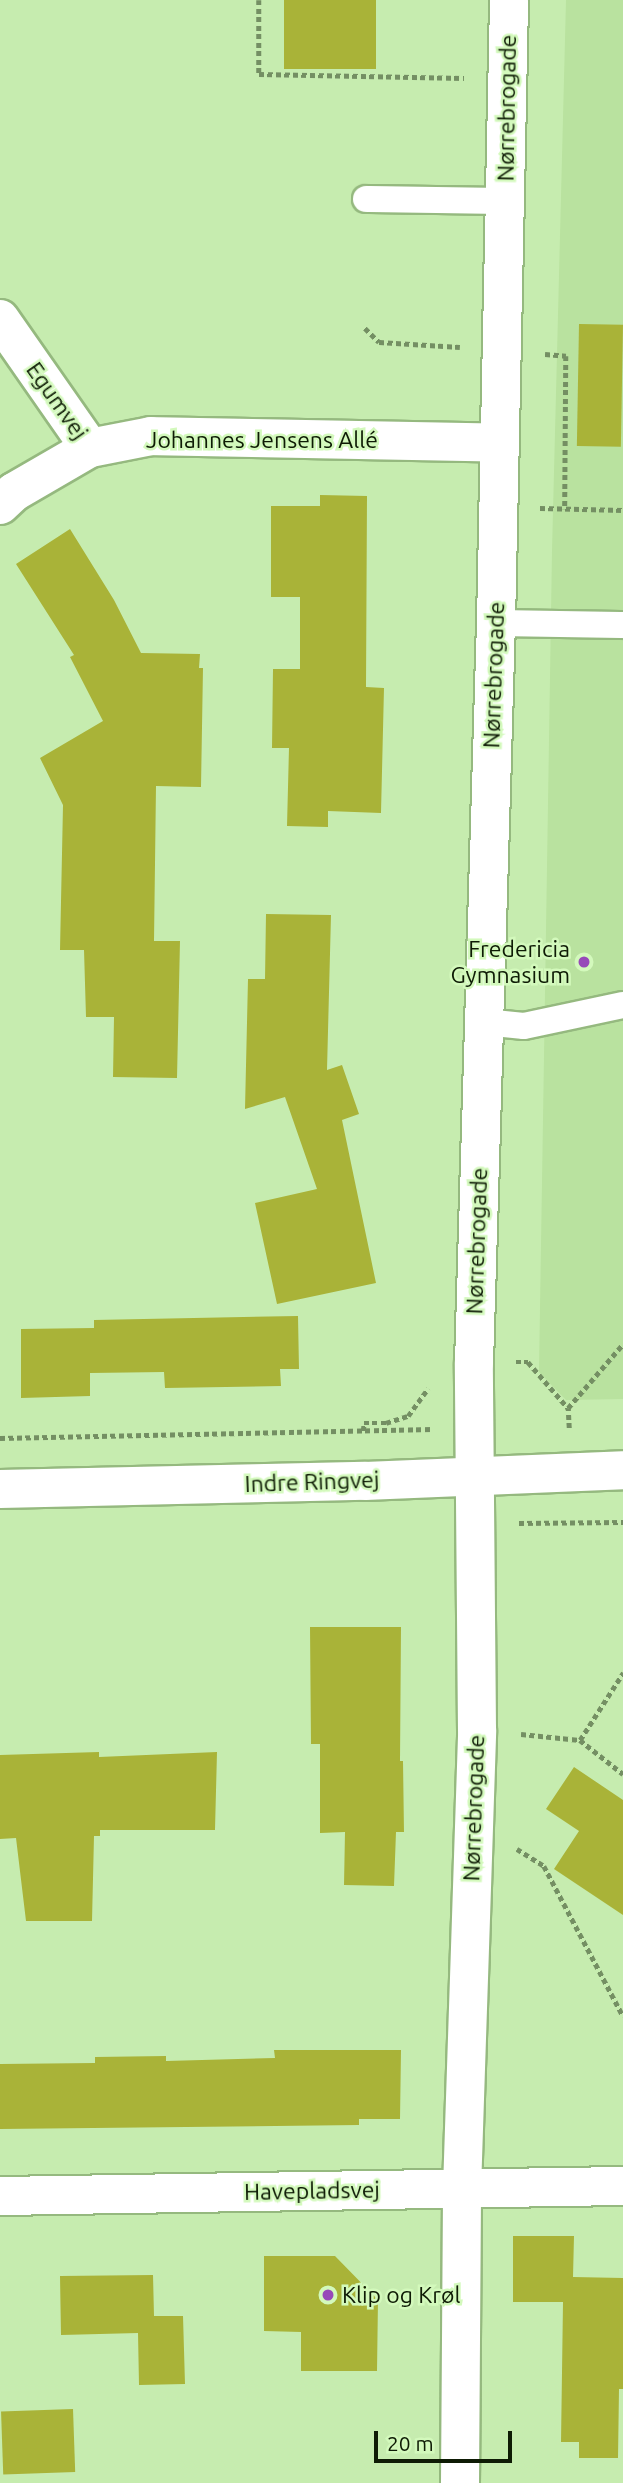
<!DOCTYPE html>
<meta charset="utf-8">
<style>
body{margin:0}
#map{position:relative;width:623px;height:2483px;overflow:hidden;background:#c6ecaf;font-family:Ubuntu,sans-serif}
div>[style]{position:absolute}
.built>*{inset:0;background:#b9e29f}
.building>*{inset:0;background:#a9b338;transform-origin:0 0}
.path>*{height:4.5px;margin-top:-2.25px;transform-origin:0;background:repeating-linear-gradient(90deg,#748f63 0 5px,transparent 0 8.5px)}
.roads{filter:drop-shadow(2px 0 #95b97f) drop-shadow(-2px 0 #95b97f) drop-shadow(0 2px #95b97f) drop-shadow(0 -2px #95b97f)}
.service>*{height:26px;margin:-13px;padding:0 13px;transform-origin:13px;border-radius:13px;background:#fff}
.minor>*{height:38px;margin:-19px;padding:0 19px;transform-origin:19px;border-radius:19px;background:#fff}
.tertiary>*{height:38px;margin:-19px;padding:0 19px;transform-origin:19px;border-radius:19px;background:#fff}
.dots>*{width:19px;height:19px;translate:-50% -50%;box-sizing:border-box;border:4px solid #d3f9bc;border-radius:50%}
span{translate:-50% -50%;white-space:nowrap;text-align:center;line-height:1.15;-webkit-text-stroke:5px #d3f9bc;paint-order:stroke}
.street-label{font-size:23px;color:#0e1b05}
.poi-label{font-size:23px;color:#0e1b05}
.right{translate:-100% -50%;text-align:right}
.left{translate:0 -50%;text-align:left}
.scale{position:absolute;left:374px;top:2431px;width:138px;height:32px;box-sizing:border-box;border:4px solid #0e1b05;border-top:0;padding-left:9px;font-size:21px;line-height:24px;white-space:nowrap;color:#0e1b05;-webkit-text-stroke:5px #d3f9bc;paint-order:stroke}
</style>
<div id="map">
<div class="built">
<div style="clip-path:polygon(566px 0,623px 0,623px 1399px,566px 1400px,539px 1372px,552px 551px)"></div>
</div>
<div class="building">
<div style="left:284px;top:0;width:92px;height:69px"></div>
<div style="left:579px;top:324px;width:44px;height:122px;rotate:1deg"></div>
<div style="clip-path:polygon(320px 495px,367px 496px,366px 687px,384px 688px,381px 813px,328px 811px,328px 827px,287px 826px,289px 748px,272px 748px,273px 669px,300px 669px,300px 597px,271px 597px,271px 506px,320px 506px)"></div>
<div style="clip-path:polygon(70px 529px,114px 600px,141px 653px,200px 654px,199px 668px,203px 668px,201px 787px,156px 786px,154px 941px,180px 941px,177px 1078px,113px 1077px,114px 1017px,86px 1017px,84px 950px,60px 950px,63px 805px,40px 758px,103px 721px,70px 657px,74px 655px,16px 564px)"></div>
<div style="clip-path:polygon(266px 914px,331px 915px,327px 1070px,342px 1065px,359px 1114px,342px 1120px,376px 1283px,277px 1304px,255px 1203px,317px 1189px,285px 1097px,245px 1109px,248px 979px,265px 979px)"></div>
<div style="clip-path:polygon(298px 1316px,299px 1369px,280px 1369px,281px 1386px,165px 1388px,164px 1372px,90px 1373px,90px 1396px,21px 1398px,21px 1329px,94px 1328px,94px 1320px)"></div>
<div style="clip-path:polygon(310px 1627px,401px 1627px,400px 1761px,403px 1761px,404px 1832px,396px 1832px,394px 1886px,344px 1885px,345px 1832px,320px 1833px,320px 1744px,311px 1744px)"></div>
<div style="clip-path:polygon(99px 1752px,99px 1757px,217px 1752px,215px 1830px,100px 1830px,100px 1836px,94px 1836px,92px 1921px,26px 1921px,16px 1838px,0 1839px,0 1755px)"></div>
<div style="clip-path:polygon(574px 1767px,623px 1800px,623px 1915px,554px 1869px,579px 1831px,546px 1809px)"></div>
<div style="clip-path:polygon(274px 2050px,401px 2050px,400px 2119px,359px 2119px,359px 2125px,0 2129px,0 2064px,95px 2063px,95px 2057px,166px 2056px,166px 2061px,275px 2058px)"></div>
<div style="clip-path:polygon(513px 2236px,574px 2236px,573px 2277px,623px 2278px,623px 2389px,619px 2389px,618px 2458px,579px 2458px,579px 2442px,561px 2442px,563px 2302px,513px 2302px)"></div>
<div style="clip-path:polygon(264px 2256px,335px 2256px,378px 2300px,377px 2371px,301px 2371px,301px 2332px,264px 2331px)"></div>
<div style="clip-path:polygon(153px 2275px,154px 2316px,183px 2316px,185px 2384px,139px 2385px,138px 2333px,61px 2335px,60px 2276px)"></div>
<div style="left:73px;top:2409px;width:63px;height:72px;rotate:88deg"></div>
</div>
<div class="path">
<div style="left:259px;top:0;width:74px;rotate:90deg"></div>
<div style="left:259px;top:74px;width:205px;rotate:1.1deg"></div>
<div style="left:365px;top:328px;width:20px;rotate:45deg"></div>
<div style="left:379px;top:342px;width:81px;rotate:3.5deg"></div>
<div style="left:545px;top:354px;width:21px;rotate:5deg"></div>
<div style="left:566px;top:356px;width:153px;rotate:90.4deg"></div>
<div style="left:540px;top:508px;width:83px;rotate:1.4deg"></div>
<div style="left:516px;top:1362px;width:12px"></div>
<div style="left:528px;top:1362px;width:61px;rotate:49deg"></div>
<div style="left:569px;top:1428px;width:20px;rotate:-93deg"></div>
<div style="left:568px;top:1408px;width:84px;rotate:-49.3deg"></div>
<div style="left:363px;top:1431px;width:8px;rotate:-83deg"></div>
<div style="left:364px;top:1423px;width:22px"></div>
<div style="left:386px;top:1423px;width:23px;rotate:-18deg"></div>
<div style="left:408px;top:1416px;width:34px;rotate:-54deg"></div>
<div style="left:0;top:1438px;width:433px;rotate:-1.2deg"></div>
<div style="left:519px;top:1523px;width:104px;rotate:-0.6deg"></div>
<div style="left:521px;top:1734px;width:59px;rotate:5.8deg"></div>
<div style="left:580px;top:1740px;width:55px;rotate:38.3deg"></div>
<div style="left:580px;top:1740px;width:80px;rotate:-57.3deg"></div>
<div style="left:517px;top:1849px;width:32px;rotate:32deg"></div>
<div style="left:544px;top:1866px;width:170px;rotate:62.2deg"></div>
</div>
<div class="roads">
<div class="service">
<div style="left:366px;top:199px;width:140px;rotate:0.8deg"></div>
<div style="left:496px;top:623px;width:127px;rotate:0.9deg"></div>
<div style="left:484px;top:1022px;width:40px;rotate:5.7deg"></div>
<div style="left:524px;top:1026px;width:101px;rotate:-12deg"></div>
</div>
<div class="minor">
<div style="left:0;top:319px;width:157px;rotate:55.1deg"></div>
<div style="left:0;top:505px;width:19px;rotate:-43deg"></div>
<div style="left:14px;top:492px;width:88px;rotate:-30.1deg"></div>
<div style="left:90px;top:448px;width:62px;rotate:-11.1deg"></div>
<div style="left:151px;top:436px;width:349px;rotate:1.1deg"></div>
<div style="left:0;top:2196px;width:623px;rotate:-0.92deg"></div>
<div style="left:460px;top:2483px;width:294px;rotate:-89.6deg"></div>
<div style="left:462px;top:2189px;width:459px;rotate:-88.1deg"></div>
<div style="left:477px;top:1730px;width:367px;rotate:-90.5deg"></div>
<div style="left:474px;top:1363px;width:740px;rotate:-88.3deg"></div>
<div style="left:496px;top:623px;width:623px;rotate:-88.8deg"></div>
</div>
<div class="tertiary">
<div style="left:0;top:1489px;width:365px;rotate:-1.3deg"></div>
<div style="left:365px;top:1481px;width:258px;rotate:-2.4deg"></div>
</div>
</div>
<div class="dots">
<div style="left:584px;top:962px;background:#9749b9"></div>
<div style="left:328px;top:2295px;background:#9749b9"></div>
</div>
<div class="street-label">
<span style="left:507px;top:108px;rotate:-89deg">Nørrebrogade</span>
<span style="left:57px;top:401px;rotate:55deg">Egumvej</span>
<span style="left:262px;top:440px">Johannes Jensens Allé</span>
<span style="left:494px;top:675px;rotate:-88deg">Nørrebrogade</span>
<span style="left:477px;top:1241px;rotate:-88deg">Nørrebrogade</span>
<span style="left:312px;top:1482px;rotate:-2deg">Indre Ringvej</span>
<span style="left:474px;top:1808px;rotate:-88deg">Nørrebrogade</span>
<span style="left:312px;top:2191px;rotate:-1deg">Havepladsvej</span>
</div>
<div class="poi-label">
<span class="right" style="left:570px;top:962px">Fredericia<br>Gymnasium</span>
<span class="left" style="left:342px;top:2295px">Klip og Krøl</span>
</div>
<div class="scale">20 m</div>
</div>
